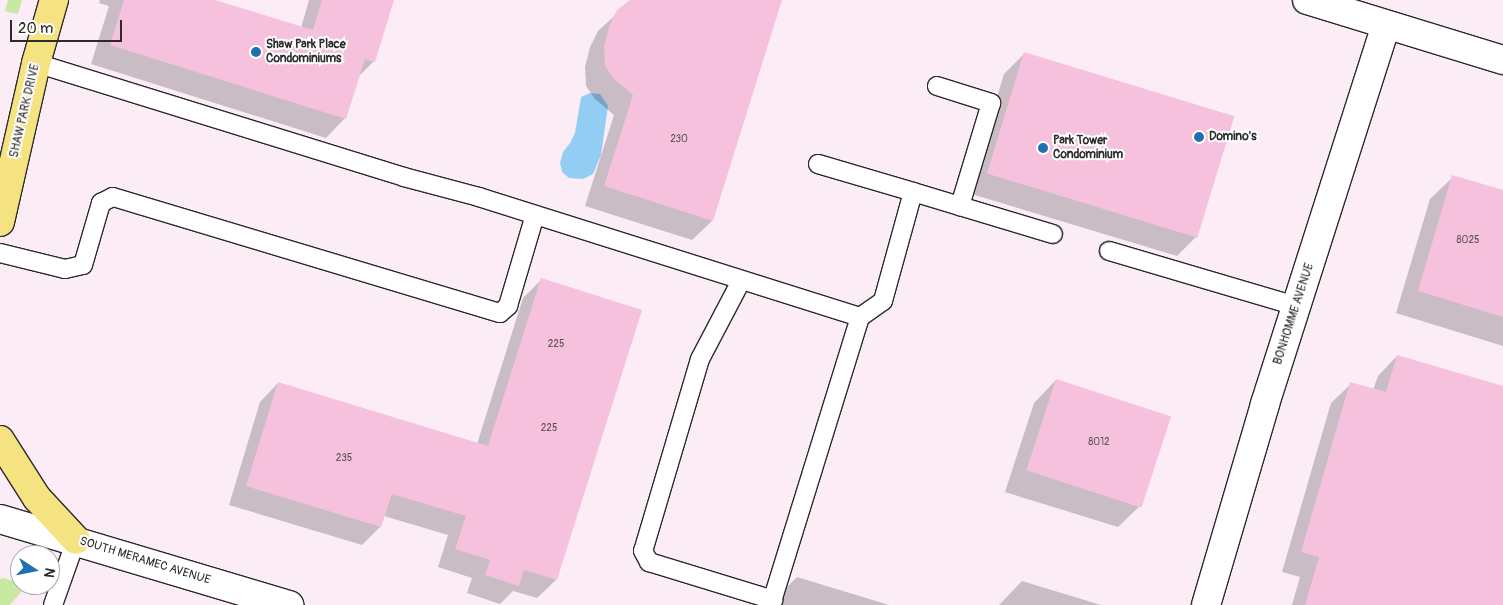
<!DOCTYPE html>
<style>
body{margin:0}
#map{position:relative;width:1503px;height:605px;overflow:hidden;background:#fcecf5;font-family:Pangolin,sans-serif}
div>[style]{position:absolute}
.green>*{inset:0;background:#c8e9a2}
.water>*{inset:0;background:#94cdf3}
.shadow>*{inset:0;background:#0003}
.building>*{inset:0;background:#f6c1dd;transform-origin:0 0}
.roads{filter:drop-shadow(1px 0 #2b2b2b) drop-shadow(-1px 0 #2b2b2b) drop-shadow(0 1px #2b2b2b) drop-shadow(0 -1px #2b2b2b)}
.service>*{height:18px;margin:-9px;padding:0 9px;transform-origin:9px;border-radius:9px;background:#fff}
.tertiary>*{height:28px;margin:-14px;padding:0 14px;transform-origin:14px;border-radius:14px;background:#fff}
.secondary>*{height:28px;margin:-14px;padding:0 14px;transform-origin:14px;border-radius:14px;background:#fff}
.primary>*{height:28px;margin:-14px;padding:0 14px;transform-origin:14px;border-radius:14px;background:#f5e382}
.dots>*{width:14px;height:14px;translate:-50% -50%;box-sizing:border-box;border:2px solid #fff;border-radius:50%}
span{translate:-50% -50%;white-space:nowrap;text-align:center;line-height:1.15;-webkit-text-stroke:4px #fff;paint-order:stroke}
.number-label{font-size:10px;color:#5e5058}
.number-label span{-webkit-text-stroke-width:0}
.poi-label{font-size:12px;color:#2b2b2b;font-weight:700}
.left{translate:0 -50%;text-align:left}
.street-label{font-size:12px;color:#2b2b2b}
.north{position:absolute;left:10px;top:545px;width:50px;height:50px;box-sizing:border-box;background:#fff;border:1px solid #aaa;border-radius:50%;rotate:101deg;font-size:14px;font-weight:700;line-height:20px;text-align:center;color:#2b2b2b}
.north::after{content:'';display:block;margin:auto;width:18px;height:22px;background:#1f6fb2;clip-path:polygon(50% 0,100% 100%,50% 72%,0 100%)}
.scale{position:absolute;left:10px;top:20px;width:112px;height:22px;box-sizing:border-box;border:2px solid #2b2b2b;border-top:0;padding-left:6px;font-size:15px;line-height:18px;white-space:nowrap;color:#2b2b2b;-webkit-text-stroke:4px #fff;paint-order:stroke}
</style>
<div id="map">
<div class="green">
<div style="clip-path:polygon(8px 0,22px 0,18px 14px,5px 11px)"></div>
<div style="clip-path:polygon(3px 578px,27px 585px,10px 605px,0 605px,0 579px)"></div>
</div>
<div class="water">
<div style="clip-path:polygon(590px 93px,600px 94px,608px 106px,601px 155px,593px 174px,583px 179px,569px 178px,562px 172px,560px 163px,563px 152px,570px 143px,575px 133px,581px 97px)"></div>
</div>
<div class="shadow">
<div style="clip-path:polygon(100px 0,211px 0,301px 28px,309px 0,393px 0,373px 62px,358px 77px,345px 118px,326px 138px,91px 64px,109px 6px,99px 3px)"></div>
<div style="clip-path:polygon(632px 0,781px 0,712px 221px,692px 240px,585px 206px,614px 115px,595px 99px,586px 86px,585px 67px,590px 47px,598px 31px)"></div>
<div style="clip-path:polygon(1024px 54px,1196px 237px,1177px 256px,968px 193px,1004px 74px)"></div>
<div style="clip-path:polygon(1453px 177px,1503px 192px,1503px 346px,1396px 313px,1430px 199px)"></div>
<div style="clip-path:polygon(541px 280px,641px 311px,556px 580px,537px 598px,513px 591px,500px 604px,467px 593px,472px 578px,438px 567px,448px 535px,384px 516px,380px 527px,362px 545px,229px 505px,260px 402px,278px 383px,477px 444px,523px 298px)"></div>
<div style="clip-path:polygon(1397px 356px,1503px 387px,1503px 605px,1292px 605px,1300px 577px,1282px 572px,1331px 403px,1351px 384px,1373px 390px,1378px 376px)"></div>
<div style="clip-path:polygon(1056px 380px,1141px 505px,1118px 527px,1005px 492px,1034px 403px)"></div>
<div style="clip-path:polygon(797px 577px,889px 605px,773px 605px,774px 600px)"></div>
<div style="clip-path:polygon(1022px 581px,1101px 605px,999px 605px)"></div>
</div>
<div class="building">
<div style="clip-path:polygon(124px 0,215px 0,313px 30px,322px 0,394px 0,375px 62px,365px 59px,346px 119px,110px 45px)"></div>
<div style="clip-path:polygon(630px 0,782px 0,713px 221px,604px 186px,633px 95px,614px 79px,605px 66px,604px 47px,609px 26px,617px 10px)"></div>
<div style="left:1024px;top:52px;width:220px;height:127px;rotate:17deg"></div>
<div style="clip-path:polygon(1452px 175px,1503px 190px,1503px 317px,1418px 291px)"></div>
<div style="clip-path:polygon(541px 278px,642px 310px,557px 580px,524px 570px,519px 586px,485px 575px,490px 560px,455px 549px,466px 516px,392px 494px,381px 527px,246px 486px,278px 382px,488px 446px)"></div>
<div style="clip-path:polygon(1397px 355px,1503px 386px,1503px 605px,1305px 605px,1319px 557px,1301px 552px,1350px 382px,1386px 392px)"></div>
<div style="left:1056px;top:379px;width:121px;height:96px;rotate:18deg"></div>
</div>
<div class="roads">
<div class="service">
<div style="left:36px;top:63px;width:385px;rotate:17.2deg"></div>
<div style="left:404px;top:177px;width:78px;rotate:14.9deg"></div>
<div style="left:479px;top:197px;width:399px;rotate:17.5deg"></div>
<div style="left:860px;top:317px;width:301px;rotate:107.2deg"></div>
<div style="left:937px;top:86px;width:57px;rotate:17.5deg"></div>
<div style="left:991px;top:103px;width:108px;rotate:106.8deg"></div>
<div style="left:818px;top:164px;width:99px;rotate:16.4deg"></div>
<div style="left:913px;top:192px;width:113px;rotate:105.4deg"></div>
<div style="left:883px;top:301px;width:28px;rotate:145deg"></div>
<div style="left:913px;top:192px;width:146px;rotate:16.7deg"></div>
<div style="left:1109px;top:251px;width:195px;rotate:16.4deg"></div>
<div style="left:0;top:253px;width:67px;rotate:13.8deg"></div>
<div style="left:65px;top:269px;width:18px;rotate:-13deg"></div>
<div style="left:83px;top:265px;width:65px;rotate:-73.8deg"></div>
<div style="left:101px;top:203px;width:13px;rotate:-27deg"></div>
<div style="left:113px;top:197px;width:404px;rotate:16.7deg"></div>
<div style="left:500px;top:313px;width:11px;rotate:-41deg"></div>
<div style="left:508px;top:306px;width:95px;rotate:-73.5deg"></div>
<div style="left:741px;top:281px;width:88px;rotate:117.7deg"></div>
<div style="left:700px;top:359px;width:200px;rotate:106.5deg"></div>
<div style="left:643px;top:551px;width:13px;rotate:61deg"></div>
<div style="left:649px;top:562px;width:130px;rotate:17deg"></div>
<div style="left:53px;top:605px;width:69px;rotate:-70.5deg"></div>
</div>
<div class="tertiary">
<div style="left:0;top:519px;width:302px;rotate:16.6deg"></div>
<div style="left:1206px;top:605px;width:209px;rotate:-73.6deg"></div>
<div style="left:1265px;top:404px;width:398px;rotate:-72.3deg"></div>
</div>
<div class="secondary">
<div style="left:1307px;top:0;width:205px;rotate:17deg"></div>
</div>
<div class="primary">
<div style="left:0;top:222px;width:163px;rotate:-77.2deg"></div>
<div style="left:36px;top:63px;width:66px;rotate:-74.1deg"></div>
<div style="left:0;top:440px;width:69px;rotate:57.5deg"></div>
<div style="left:37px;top:498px;width:57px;rotate:47.1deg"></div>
</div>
</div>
<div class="dots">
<div style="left:256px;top:52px;background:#1f6fb2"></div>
<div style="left:1199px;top:137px;background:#1f6fb2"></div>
<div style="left:1043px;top:148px;background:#1f6fb2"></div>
</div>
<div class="number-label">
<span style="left:679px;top:140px">230</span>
<span style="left:1468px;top:241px">8025</span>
<span style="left:556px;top:345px">225</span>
<span style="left:549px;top:429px">225</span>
<span style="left:1099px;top:443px">8012</span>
<span style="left:344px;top:459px">235</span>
</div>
<div class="poi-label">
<span class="left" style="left:266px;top:52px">Shaw Park Place<br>Condominiums</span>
<span class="left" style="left:1209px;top:137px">Domino's</span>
<span class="left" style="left:1053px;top:148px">Park Tower<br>Condominium</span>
</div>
<div class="street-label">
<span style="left:25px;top:111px;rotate:-77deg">SHAW PARK DRIVE</span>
<span style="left:1294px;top:314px;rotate:-72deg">BONHOMME AVENUE</span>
<span style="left:145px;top:561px;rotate:17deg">SOUTH MERAMEC AVENUE</span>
</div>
<div class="north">N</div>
<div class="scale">20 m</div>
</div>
